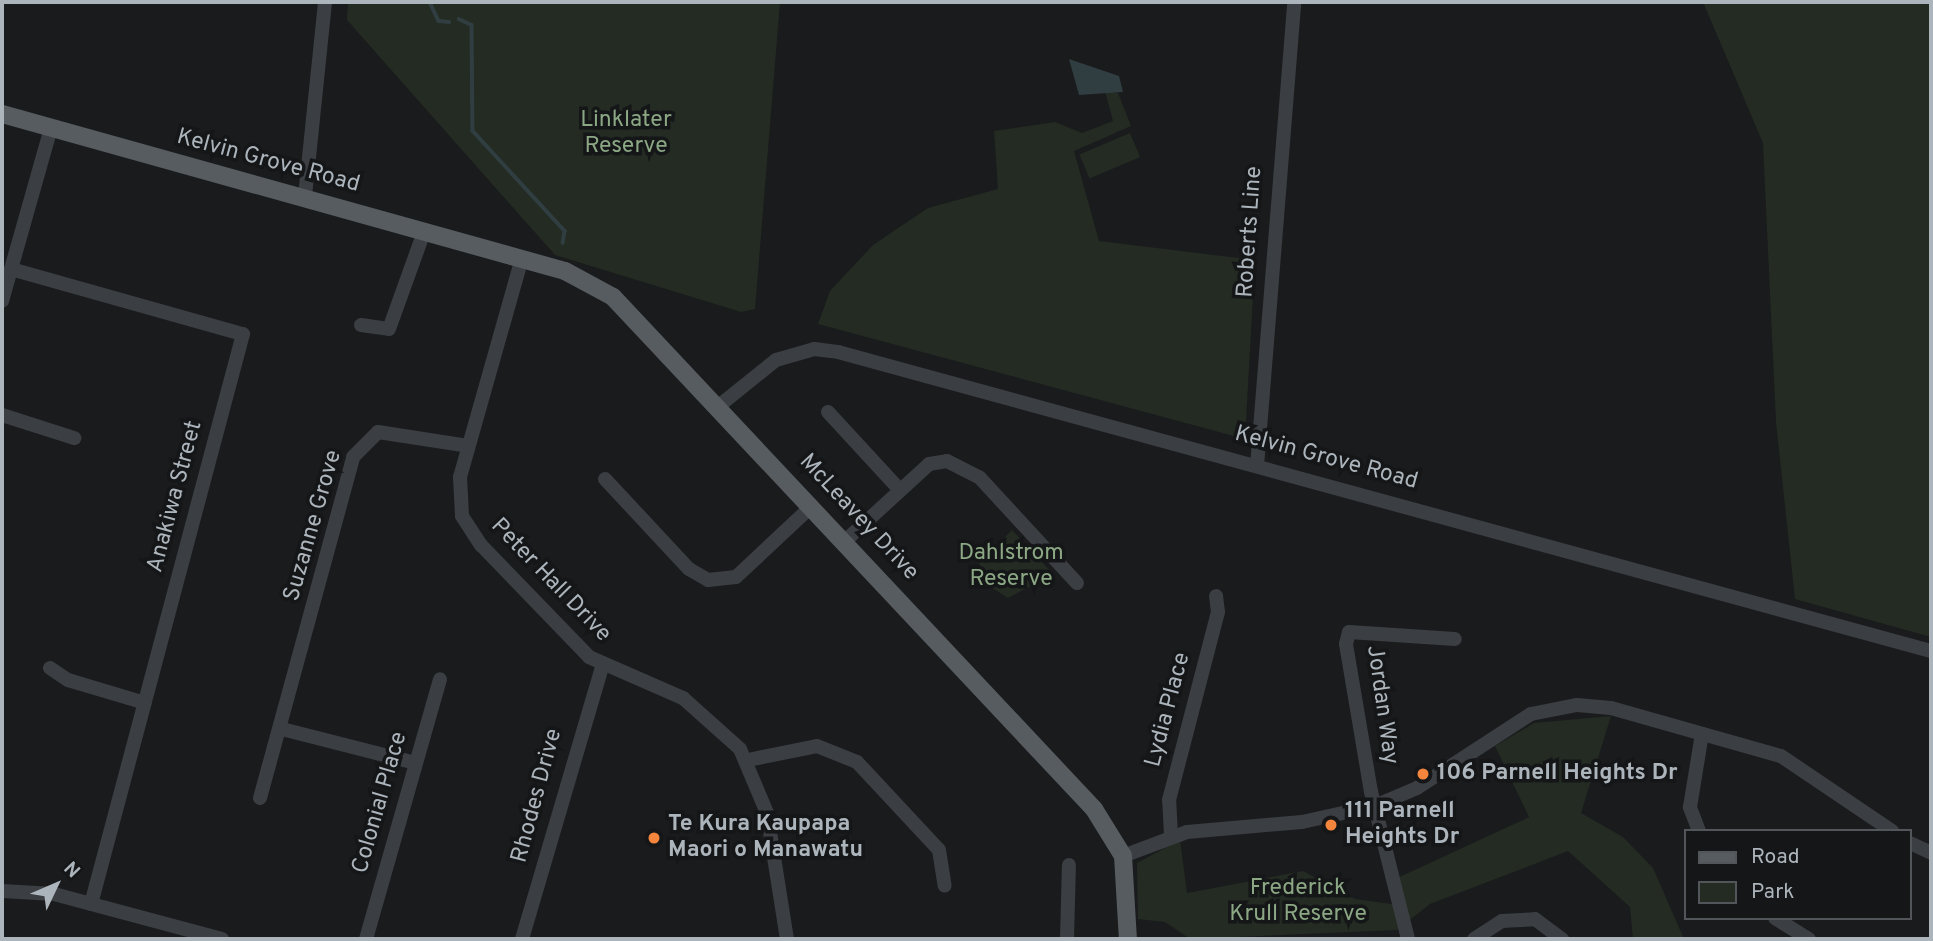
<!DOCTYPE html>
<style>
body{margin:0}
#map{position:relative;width:1933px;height:941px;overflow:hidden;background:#1a1b1d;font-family:Overpass,sans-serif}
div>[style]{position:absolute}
.green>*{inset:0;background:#232b22;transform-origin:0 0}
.water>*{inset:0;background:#303e41}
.stream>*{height:3.5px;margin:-1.75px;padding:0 1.75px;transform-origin:1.75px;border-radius:1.75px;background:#303e41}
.minor>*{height:14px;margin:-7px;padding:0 7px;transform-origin:7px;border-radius:7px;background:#3b3e42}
.major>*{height:18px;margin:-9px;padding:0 9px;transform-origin:9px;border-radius:9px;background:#575c61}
.dots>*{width:19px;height:19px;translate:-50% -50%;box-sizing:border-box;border:4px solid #151618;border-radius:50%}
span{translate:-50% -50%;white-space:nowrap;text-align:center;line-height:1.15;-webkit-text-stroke:7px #151618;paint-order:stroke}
.park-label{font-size:23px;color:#8ba784}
.street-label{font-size:23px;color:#adb5bc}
.poi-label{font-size:23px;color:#adb5bc;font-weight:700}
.left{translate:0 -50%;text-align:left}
.frame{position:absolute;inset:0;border:4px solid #adb5bc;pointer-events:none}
.legend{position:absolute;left:1684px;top:829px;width:228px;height:91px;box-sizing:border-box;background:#151618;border:2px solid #52565a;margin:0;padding:9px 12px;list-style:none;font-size:21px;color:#adb5bc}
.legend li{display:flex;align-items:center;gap:14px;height:35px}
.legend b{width:35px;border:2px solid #52565a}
.north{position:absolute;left:21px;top:850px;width:70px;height:70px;-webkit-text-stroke:5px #151618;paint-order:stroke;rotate:46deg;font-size:19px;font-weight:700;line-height:28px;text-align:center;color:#adb5bc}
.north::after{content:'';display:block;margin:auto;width:24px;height:32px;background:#adb5bc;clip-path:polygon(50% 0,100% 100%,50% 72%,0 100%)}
</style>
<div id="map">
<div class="green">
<div style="clip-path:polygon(348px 2px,780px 2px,755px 309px,741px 312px,555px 255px,347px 20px)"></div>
<div style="clip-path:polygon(1703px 2px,1931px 2px,1931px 637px,1795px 599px,1776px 422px,1763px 143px)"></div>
<div style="clip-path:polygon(1105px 91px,1118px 93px,1131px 126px,1074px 151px,1099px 241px,1255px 260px,1245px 439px,818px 324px,830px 291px,873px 245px,928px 208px,998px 189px,994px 131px,1055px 122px,1082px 133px,1113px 121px)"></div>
<div style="left:1130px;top:133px;width:26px;height:55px;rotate:67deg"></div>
<div style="clip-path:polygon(1012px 530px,1053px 574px,1008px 598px,986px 584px,979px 563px)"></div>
<div style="clip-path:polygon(1611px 716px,1581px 813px,1623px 837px,1653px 868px,1684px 939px,1633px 939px,1630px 907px,1568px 851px,1430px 904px,1397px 930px,1190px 939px,1165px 922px,1138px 919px,1137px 863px,1180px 840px,1187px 893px,1303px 871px,1355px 899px,1398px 905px,1393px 880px,1529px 817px,1495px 746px,1534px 723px)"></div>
</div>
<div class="water">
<div style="clip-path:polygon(1069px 59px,1119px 76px,1123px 92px,1079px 95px)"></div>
</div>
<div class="stream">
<div style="left:430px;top:2px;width:21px;rotate:65deg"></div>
<div style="left:439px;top:21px;width:10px;rotate:6deg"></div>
<div style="left:459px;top:19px;width:14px;rotate:25deg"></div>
<div style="left:472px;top:25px;width:106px;rotate:89.5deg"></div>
<div style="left:473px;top:131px;width:136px;rotate:47.4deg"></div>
<div style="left:565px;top:231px;width:12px;rotate:99deg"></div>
</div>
<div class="minor">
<div style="left:305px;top:196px;width:195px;rotate:-84.1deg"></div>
<div style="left:522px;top:258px;width:228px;rotate:105.8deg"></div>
<div style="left:460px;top:477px;width:39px;rotate:87deg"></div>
<div style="left:462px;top:516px;width:35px;rotate:57deg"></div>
<div style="left:481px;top:545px;width:156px;rotate:46deg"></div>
<div style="left:589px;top:657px;width:103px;rotate:23.6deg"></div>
<div style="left:683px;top:698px;width:76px;rotate:41.8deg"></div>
<div style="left:740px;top:749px;width:69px;rotate:67.1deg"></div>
<div style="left:767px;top:813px;width:128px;rotate:81deg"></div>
<div style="left:11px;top:269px;width:241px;rotate:15.7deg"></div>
<div style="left:243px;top:334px;width:590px;rotate:104.93deg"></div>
<div style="left:2px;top:301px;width:180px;rotate:-74.2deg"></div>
<div style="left:361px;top:325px;width:28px;rotate:8deg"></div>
<div style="left:389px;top:329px;width:103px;rotate:-70.2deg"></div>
<div style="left:720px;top:405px;width:72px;rotate:-38.8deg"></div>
<div style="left:776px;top:360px;width:40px;rotate:-16deg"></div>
<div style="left:814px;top:349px;width:24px;rotate:7deg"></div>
<div style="left:838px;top:352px;width:1133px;rotate:15.3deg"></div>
<div style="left:828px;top:412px;width:106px;rotate:47.3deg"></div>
<div style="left:2px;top:415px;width:76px;rotate:17.7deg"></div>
<div style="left:1257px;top:466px;width:465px;rotate:-85.4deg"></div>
<div style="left:605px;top:479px;width:123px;rotate:47deg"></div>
<div style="left:689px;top:569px;width:22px;rotate:30deg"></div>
<div style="left:708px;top:580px;width:28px;rotate:-6deg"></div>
<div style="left:736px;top:577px;width:104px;rotate:-43.1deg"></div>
<div style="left:844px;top:542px;width:115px;rotate:-42.5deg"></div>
<div style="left:929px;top:464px;width:18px;rotate:-9deg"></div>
<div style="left:947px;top:461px;width:37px;rotate:27deg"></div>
<div style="left:980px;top:478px;width:143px;rotate:47.3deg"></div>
<div style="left:50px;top:668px;width:22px;rotate:34deg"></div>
<div style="left:68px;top:680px;width:80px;rotate:16.6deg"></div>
<div style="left:282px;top:729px;width:137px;rotate:14.3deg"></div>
<div style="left:748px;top:760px;width:70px;rotate:-11.5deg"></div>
<div style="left:817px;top:746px;width:43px;rotate:21.8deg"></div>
<div style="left:857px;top:762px;width:120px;rotate:47deg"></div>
<div style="left:939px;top:850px;width:36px;rotate:81deg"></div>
<div style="left:260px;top:798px;width:353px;rotate:-74.7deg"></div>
<div style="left:353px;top:457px;width:35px;rotate:-45deg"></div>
<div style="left:378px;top:432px;width:91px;rotate:8.8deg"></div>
<div style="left:1699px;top:831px;width:26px;rotate:-111deg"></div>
<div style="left:1690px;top:807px;width:74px;rotate:-80.7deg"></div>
<div style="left:1171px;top:835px;width:35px;rotate:-93deg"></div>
<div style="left:1169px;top:800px;width:194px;rotate:-75.4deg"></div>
<div style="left:1218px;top:612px;width:16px;rotate:-97deg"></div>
<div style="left:1910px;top:843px;width:23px;rotate:25deg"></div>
<div style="left:1123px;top:856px;width:68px;rotate:-20.6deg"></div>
<div style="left:1187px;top:832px;width:115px;rotate:-5deg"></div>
<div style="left:1302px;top:822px;width:75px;rotate:-12.4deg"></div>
<div style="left:1375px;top:806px;width:46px;rotate:-23.2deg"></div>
<div style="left:1417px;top:788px;width:136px;rotate:-33deg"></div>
<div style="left:1531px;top:714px;width:47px;rotate:-11.1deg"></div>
<div style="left:1577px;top:705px;width:34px;rotate:5deg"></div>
<div style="left:1611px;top:708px;width:177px;rotate:15.8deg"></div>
<div style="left:1781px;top:756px;width:134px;rotate:34deg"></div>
<div style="left:2px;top:891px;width:52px;rotate:3.3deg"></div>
<div style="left:54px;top:894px;width:174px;rotate:15deg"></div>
<div style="left:1775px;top:918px;width:40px;rotate:32deg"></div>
<div style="left:366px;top:939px;width:270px;rotate:-74.1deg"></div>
<div style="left:522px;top:939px;width:284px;rotate:-73.6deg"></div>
<div style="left:1067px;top:939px;width:74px;rotate:-88.5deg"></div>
<div style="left:1408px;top:939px;width:152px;rotate:-104.1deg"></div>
<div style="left:1371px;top:792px;width:150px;rotate:-99.6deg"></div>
<div style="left:1346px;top:644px;width:12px;rotate:-76deg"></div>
<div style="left:1349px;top:632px;width:106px;rotate:3.8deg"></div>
<div style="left:1474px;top:939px;width:33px;rotate:-33deg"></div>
<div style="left:1502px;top:921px;width:33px;rotate:-3deg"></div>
<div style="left:1535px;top:919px;width:34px;rotate:37deg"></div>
</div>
<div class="major">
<div style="left:2px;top:114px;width:584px;rotate:15.58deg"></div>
<div style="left:565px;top:271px;width:55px;rotate:28.4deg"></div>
<div style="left:613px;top:297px;width:702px;rotate:46.79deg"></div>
<div style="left:1094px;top:809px;width:55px;rotate:58.3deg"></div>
<div style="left:1123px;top:856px;width:83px;rotate:86.6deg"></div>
</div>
<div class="dots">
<div style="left:1423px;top:774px;background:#f3853c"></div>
<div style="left:1331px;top:825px;background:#f3853c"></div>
<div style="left:654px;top:838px;background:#f3853c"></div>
</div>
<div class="park-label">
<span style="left:626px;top:134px">Linklater<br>Reserve</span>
<span style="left:1011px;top:567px">Dahlstrom<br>Reserve</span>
<span style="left:1298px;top:902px">Frederick<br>Krull Reserve</span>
</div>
<div class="street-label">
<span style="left:268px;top:162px;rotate:15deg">Kelvin Grove Road</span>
<span style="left:1251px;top:232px;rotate:-86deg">Roberts Line</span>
<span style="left:1326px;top:459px;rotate:15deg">Kelvin Grove Road</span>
<span style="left:176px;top:497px;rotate:-75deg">Anakiwa Street</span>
<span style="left:858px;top:518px;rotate:47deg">McLeavey Drive</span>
<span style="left:314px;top:526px;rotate:-74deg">Suzanne Grove</span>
<span style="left:550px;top:581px;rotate:46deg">Peter Hall Drive</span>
<span style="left:1381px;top:705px;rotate:82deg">Jordan Way</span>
<span style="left:1169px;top:710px;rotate:-75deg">Lydia Place</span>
<span style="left:538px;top:796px;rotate:-75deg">Rhodes Drive</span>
<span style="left:381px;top:803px;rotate:-74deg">Colonial Place</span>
</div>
<div class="poi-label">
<span class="left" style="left:1437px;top:774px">106 Parnell Heights Dr</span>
<span class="left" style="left:1345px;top:825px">111 Parnell<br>Heights Dr</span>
<span class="left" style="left:668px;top:838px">Te Kura Kaupapa<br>Maori o Manawatu</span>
</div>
<div class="frame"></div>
<ul class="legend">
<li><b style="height:9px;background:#575c61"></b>Road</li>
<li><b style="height:19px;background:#232b22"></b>Park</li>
</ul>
<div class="north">N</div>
</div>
